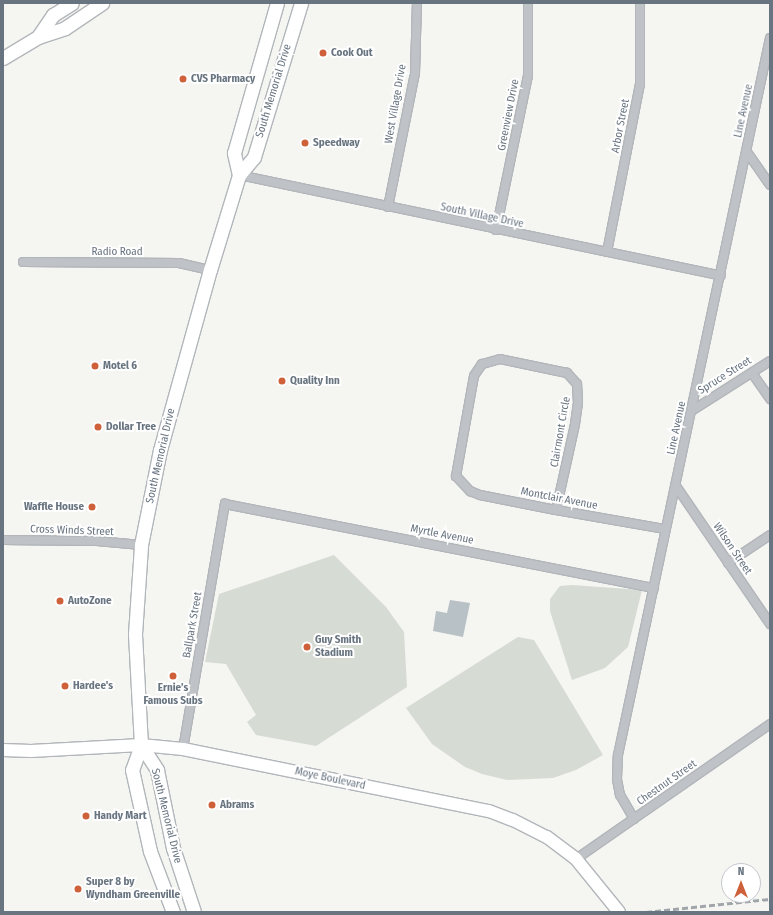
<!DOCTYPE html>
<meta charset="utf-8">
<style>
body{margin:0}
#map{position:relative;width:773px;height:915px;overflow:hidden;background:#f5f5f2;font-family:"Fira Sans Condensed",sans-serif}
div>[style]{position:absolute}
.green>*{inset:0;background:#d6dbd4}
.water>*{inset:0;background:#b8c1c5}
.roads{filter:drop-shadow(1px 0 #b2b6ba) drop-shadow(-1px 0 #b2b6ba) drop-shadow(0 1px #b2b6ba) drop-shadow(0 -1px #b2b6ba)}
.street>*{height:8px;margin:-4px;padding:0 4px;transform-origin:4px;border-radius:4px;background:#bfc2c6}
.secondary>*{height:12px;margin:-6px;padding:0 6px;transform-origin:6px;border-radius:6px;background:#fff}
.primary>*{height:13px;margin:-6.5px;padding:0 6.5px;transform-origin:6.5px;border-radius:6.5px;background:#fff}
.rail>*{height:2.5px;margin-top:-1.25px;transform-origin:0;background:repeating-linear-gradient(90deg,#a1a6ab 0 6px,transparent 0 9px)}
.dots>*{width:11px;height:11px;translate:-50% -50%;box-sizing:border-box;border:2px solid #fff;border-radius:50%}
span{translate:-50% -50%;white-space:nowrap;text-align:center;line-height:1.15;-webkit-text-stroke:4px #fff;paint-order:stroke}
.poi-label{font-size:11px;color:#687480;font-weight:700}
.left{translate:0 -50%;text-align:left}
.right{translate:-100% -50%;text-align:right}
.street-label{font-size:11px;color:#687480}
.frame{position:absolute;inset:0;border:4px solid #687480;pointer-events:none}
.north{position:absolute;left:721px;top:863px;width:40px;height:40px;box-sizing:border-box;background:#fff;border:1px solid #c3c7cc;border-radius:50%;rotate:0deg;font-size:11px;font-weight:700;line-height:16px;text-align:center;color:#687480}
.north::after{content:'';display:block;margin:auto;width:14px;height:18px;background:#ce6139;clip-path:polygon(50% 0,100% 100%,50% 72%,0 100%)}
</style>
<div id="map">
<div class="green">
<div style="clip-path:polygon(334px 555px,386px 607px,404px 632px,407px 687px,316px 746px,256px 735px,247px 722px,256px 715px,226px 664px,205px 662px,219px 594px)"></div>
<div style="clip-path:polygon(572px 585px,642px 590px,628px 647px,605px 668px,572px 680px,550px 611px,550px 599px,560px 586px)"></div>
<div style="clip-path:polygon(518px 637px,534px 640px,603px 755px,576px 770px,553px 778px,507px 780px,482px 774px,465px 767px,432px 744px,406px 708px)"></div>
</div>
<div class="water">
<div style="clip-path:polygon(450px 600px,470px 603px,463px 637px,433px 631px,436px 611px,447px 613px)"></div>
</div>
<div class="roads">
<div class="street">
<div style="left:747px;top:152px;width:40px;rotate:55.1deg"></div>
<div style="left:239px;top:175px;width:492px;rotate:11.8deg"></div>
<div style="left:388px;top:207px;width:137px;rotate:-78.6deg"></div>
<div style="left:415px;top:73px;width:70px;rotate:-88.4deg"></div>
<div style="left:496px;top:230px;width:157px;rotate:-78.3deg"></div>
<div style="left:528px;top:76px;width:73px;rotate:-90deg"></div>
<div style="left:607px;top:252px;width:171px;rotate:-78.9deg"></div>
<div style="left:640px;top:84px;width:81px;rotate:-90deg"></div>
<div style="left:23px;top:262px;width:156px;rotate:0.4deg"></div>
<div style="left:179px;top:263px;width:32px;rotate:13deg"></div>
<div style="left:752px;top:373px;width:32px;rotate:55deg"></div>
<div style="left:693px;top:410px;width:91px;rotate:-32.5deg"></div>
<div style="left:676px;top:486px;width:167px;rotate:55.7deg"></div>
<div style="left:556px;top:510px;width:88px;rotate:-77.5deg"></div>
<div style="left:575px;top:424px;width:21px;rotate:-82deg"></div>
<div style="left:578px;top:403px;width:19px;rotate:-93deg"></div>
<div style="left:577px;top:384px;width:15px;rotate:-132deg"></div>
<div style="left:567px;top:373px;width:68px;rotate:-168.2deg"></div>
<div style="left:500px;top:359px;width:19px;rotate:164deg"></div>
<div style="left:482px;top:364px;width:14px;rotate:124deg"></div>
<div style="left:474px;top:376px;width:102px;rotate:100.2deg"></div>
<div style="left:456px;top:476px;width:21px;rotate:47deg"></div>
<div style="left:470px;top:491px;width:11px;rotate:22deg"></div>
<div style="left:480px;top:495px;width:77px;rotate:11.2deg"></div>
<div style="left:556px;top:510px;width:111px;rotate:9.9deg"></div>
<div style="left:3px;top:540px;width:94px;rotate:0.6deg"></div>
<div style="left:97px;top:541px;width:44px;rotate:5.2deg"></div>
<div style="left:728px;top:563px;width:50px;rotate:-33.7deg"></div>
<div style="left:183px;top:749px;width:249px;rotate:-80.3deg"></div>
<div style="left:225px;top:504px;width:437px;rotate:11.1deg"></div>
<div style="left:634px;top:819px;width:28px;rotate:-120deg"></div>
<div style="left:620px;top:795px;width:16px;rotate:-101deg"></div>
<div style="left:617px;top:779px;width:24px;rotate:-88deg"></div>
<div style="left:618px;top:755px;width:733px;rotate:-78.03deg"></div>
<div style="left:576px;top:859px;width:236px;rotate:-34.8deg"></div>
</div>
<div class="secondary">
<div style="left:3px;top:750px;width:28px;rotate:2deg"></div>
<div style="left:31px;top:751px;width:110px;rotate:-3.1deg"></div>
<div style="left:141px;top:745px;width:42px;rotate:5.4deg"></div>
<div style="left:183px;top:749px;width:312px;rotate:11.5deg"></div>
<div style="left:489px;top:811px;width:26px;rotate:21deg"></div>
<div style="left:513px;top:820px;width:38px;rotate:27deg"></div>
<div style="left:547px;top:837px;width:36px;rotate:37deg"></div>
<div style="left:576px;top:859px;width:68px;rotate:50.9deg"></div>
</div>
<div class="primary">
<div style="left:38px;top:37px;width:27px;rotate:-56deg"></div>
<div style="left:53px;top:15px;width:22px;rotate:-32deg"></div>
<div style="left:3px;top:58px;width:41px;rotate:-31deg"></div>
<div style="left:38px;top:37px;width:28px;rotate:-18deg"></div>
<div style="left:65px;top:28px;width:45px;rotate:-34deg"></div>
<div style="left:239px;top:175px;width:23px;rotate:-103deg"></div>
<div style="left:234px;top:153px;width:156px;rotate:-74deg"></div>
<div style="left:141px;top:745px;width:30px;rotate:57deg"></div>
<div style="left:157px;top:770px;width:80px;rotate:78.4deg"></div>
<div style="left:173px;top:848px;width:67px;rotate:71.8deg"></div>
<div style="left:173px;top:912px;width:65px;rotate:-110.7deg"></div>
<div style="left:150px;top:851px;width:83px;rotate:-102.5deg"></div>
<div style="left:132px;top:770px;width:27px;rotate:-70deg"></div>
<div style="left:141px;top:745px;width:111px;rotate:-93.1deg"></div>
<div style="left:135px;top:634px;width:89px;rotate:-86.1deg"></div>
<div style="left:141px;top:545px;width:97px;rotate:-78.7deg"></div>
<div style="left:160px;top:450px;width:187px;rotate:-74.5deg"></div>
<div style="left:210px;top:270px;width:99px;rotate:-73deg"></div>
<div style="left:239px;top:175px;width:23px;rotate:-50deg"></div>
<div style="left:254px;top:157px;width:161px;rotate:-73deg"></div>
</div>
</div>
<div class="rail">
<div style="left:646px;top:912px;width:125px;rotate:-6deg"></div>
</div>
<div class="dots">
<div style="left:323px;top:53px;background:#ce6139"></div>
<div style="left:183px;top:79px;background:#ce6139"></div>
<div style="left:305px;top:143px;background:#ce6139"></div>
<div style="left:95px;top:366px;background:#ce6139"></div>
<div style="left:282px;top:381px;background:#ce6139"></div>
<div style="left:98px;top:427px;background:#ce6139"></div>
<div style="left:92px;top:507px;background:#ce6139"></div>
<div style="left:60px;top:601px;background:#ce6139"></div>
<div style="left:307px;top:647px;background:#ce6139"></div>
<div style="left:173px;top:676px;background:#ce6139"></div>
<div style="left:65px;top:686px;background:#ce6139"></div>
<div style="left:212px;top:805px;background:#ce6139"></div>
<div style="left:86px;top:816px;background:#ce6139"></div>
<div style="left:78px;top:889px;background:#ce6139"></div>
</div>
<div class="poi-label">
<span class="left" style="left:331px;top:53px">Cook Out</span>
<span class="left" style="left:191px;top:79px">CVS Pharmacy</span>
<span class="left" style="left:313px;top:143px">Speedway</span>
<span class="left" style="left:103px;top:366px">Motel 6</span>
<span class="left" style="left:290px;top:381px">Quality Inn</span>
<span class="left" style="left:106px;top:427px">Dollar Tree</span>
<span class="right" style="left:84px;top:507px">Waffle House</span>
<span class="left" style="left:68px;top:601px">AutoZone</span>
<span class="left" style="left:315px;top:647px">Guy Smith<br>Stadium</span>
<span class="left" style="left:73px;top:686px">Hardee's</span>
<span style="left:173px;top:695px">Ernie’s<br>Famous Subs</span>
<span class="left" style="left:220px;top:805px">Abrams</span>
<span class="left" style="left:94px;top:816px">Handy Mart</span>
<span class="left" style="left:86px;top:889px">Super 8 by<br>Wyndham Greenville</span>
</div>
<div class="street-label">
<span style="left:274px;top:91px;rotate:-73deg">South Memorial Drive</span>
<span style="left:396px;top:104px;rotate:-80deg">West Village Drive</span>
<span style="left:744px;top:111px;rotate:-78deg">Line Avenue</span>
<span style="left:509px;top:115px;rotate:-79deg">Greenview Drive</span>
<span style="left:621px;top:126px;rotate:-79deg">Arbor Street</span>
<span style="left:482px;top:216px;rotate:12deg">South Village Drive</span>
<span style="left:117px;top:252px">Radio Road</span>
<span style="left:725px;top:376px;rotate:-32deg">Spruce Street</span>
<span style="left:677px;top:428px;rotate:-78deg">Line Avenue</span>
<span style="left:561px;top:432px;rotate:-80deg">Clairmont Circle</span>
<span style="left:161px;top:456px;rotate:-77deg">South Memorial Drive</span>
<span style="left:559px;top:499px;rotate:11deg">Montclair Avenue</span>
<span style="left:72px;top:531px;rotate:2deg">Cross Winds Street</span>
<span style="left:442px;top:535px;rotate:11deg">Myrtle Avenue</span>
<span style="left:732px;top:549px;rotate:56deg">Wilson Street</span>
<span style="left:193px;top:625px;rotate:-80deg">Ballpark Street</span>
<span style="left:330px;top:779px;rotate:12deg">Moye Boulevard</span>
<span style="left:667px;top:783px;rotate:-35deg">Chestnut Street</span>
<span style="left:166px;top:816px;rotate:76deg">South Memorial Drive</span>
</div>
<div class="frame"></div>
<div class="north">N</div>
</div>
